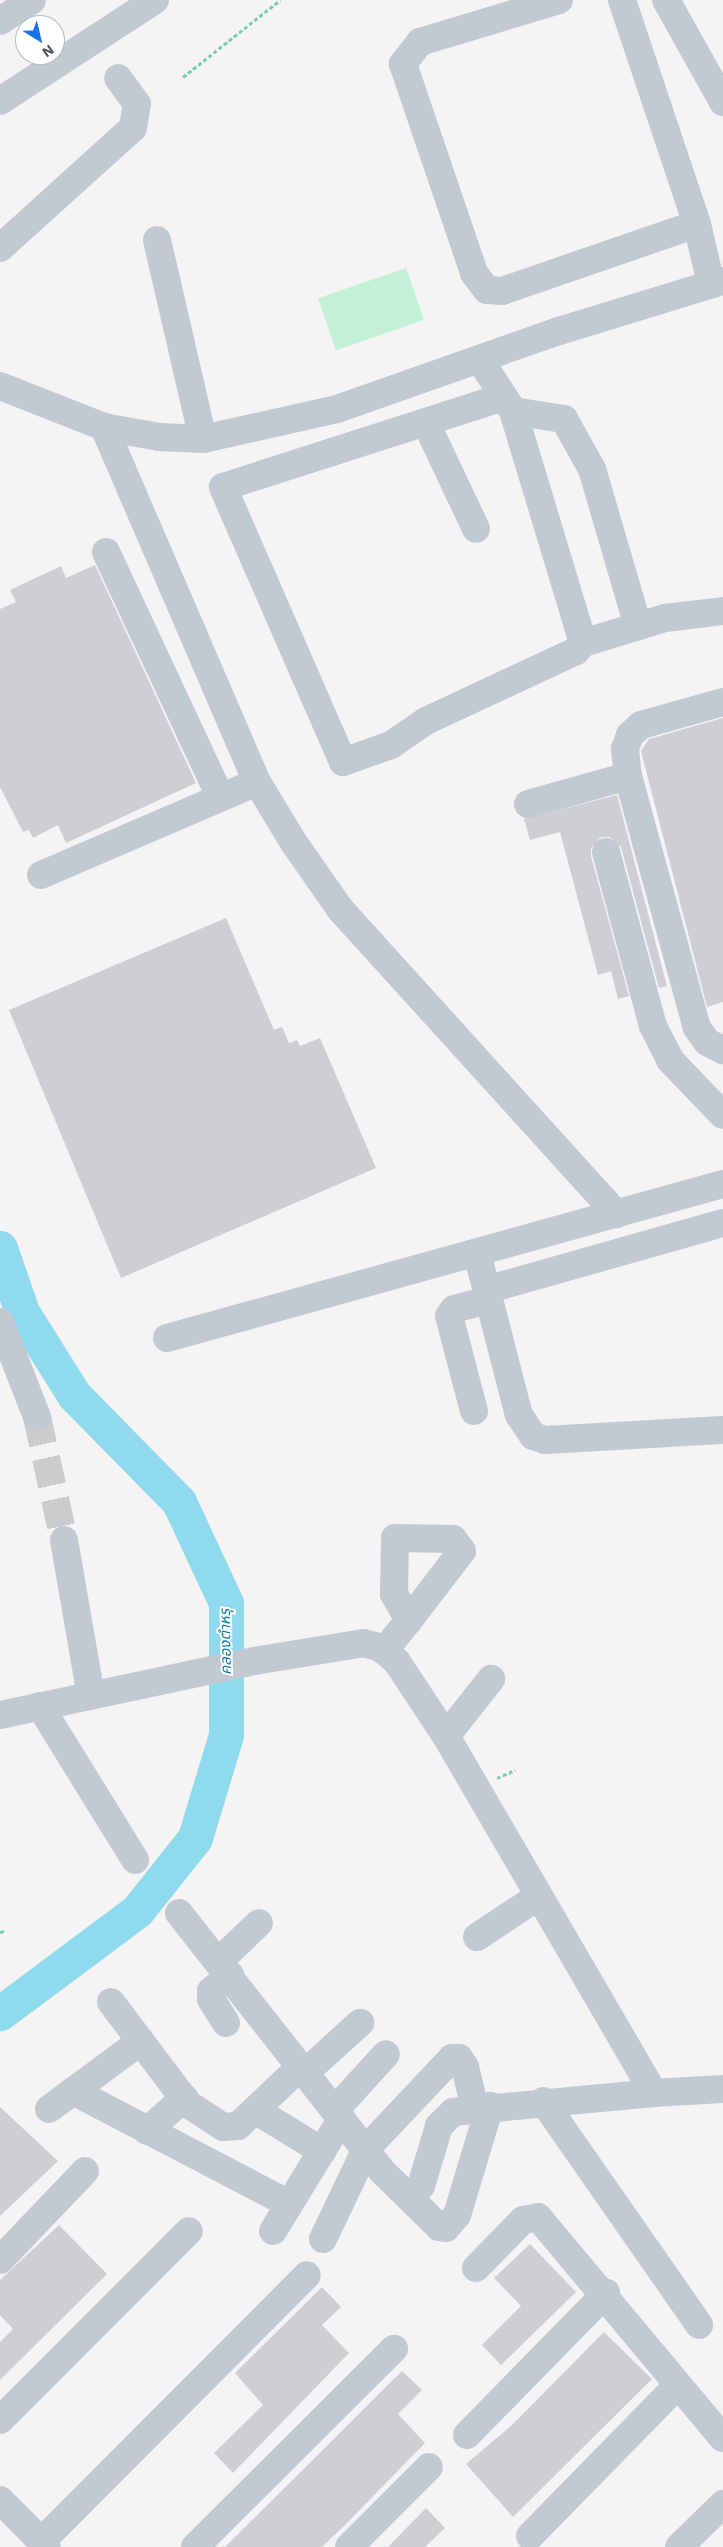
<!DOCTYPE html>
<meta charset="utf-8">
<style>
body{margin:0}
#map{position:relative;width:723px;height:2547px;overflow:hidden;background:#f5f3f3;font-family:"Work Sans","Noto Sans Thai",sans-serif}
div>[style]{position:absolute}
.green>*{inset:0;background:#c3f1d5;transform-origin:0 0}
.river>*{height:35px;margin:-17.5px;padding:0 17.5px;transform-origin:17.5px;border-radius:17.5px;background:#90daee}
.building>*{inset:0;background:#cdcfd5}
.minor-tunnel>*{height:28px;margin-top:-14px;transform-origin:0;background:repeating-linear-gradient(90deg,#caccce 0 28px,transparent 0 42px)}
.path>*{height:3px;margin-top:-1.5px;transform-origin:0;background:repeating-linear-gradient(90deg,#7ad0a6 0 4px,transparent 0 6.5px)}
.minor>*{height:28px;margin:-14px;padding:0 14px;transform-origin:14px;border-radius:14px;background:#c1cad2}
span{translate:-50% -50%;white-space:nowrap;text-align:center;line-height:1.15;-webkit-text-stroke:4px #fff;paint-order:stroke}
.water-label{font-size:15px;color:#0c7c9b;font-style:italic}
.north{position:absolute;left:15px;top:15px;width:50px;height:50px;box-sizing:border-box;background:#fff;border:1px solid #b7bbc0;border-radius:50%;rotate:144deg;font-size:14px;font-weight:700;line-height:20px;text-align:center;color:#4a5661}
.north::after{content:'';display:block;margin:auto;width:18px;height:22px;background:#1a73e8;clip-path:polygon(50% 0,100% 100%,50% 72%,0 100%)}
</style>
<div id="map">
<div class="green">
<div style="left:406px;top:268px;width:55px;height:93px;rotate:71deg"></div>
</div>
<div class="river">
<div style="left:0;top:1248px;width:68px;rotate:71deg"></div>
<div style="left:22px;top:1312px;width:98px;rotate:57.9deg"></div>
<div style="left:74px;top:1395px;width:150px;rotate:45.5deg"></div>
<div style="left:179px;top:1502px;width:111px;rotate:65deg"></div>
<div style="left:226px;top:1603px;width:132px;rotate:90deg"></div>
<div style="left:226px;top:1735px;width:108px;rotate:106.8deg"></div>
<div style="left:195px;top:1838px;width:93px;rotate:128.5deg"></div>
<div style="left:137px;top:1911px;width:171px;rotate:143.3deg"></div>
</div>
<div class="building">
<div style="clip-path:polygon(95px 565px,196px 783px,66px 843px,58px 825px,33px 838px,29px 830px,23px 832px,0 787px,0 609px,16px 602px,10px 590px,61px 566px,66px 578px)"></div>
<div style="clip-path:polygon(723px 718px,723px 1002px,707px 1007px,641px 751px,649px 739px)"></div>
<div style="clip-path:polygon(617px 795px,667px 986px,659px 988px,621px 847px,610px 837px,601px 837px,591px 848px,591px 856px,629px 996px,618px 999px,611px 971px,598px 975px,560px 832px,530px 840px,524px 819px)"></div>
<div style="clip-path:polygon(226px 918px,274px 1030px,282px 1027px,289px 1043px,297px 1040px,300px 1046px,320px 1038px,376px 1168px,121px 1278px,9px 1010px)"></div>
<div style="clip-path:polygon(0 2107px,58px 2161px,0 2216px)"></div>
<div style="clip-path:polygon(59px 2225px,107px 2274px,0 2380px,0 2342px,13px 2329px,0 2315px,0 2280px)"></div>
<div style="clip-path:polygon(530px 2244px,576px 2292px,501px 2365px,482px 2345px,521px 2306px,494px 2278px)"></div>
<div style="clip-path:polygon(322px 2287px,341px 2307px,322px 2325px,349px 2353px,233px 2473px,214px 2453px,263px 2405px,235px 2373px)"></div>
<div style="clip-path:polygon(604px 2332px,652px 2379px,513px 2517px,466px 2464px,512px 2425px)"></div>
<div style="clip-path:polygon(402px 2371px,422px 2390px,398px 2414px,425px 2443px,346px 2524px,322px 2547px,225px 2547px)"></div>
<div style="clip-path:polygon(426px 2508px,445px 2528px,425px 2547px,388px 2547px)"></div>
</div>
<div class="minor-tunnel">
<div style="left:37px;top:1417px;width:126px;rotate:77.6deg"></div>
</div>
<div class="path">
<div style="left:183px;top:77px;width:124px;rotate:-38.4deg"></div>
<div style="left:497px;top:1778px;width:20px;rotate:-24deg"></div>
<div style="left:0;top:1932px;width:5px;rotate:-11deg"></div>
</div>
<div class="minor">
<div style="left:559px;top:0;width:145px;rotate:163.2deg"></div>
<div style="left:420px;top:42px;width:28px;rotate:128deg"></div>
<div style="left:403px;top:64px;width:221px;rotate:71.2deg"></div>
<div style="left:474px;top:273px;width:21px;rotate:53deg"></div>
<div style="left:487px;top:290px;width:15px;rotate:4deg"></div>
<div style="left:502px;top:291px;width:206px;rotate:-19deg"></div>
<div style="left:622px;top:0;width:236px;rotate:71.5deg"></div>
<div style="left:697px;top:224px;width:62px;rotate:76.9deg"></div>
<div style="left:666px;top:0;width:117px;rotate:60.8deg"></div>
<div style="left:0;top:21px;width:38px;rotate:-33deg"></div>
<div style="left:0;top:101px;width:185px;rotate:-33.1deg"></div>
<div style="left:157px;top:240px;width:204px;rotate:77deg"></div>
<div style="left:0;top:248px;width:179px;rotate:-42.1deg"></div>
<div style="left:133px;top:128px;width:24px;rotate:-81deg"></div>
<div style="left:137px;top:104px;width:32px;rotate:-126deg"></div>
<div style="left:480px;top:360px;width:44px;rotate:57deg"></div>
<div style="left:504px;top:397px;width:17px;rotate:57deg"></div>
<div style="left:513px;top:411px;width:242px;rotate:73.2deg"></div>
<div style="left:583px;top:643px;width:11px;rotate:131deg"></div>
<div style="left:576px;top:651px;width:166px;rotate:155deg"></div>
<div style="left:426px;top:721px;width:42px;rotate:145.6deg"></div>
<div style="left:391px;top:745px;width:51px;rotate:160.5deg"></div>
<div style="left:343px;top:762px;width:300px;rotate:-113.6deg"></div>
<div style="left:223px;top:487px;width:295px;rotate:-17.8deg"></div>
<div style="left:0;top:386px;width:112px;rotate:21.5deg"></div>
<div style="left:104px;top:427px;width:56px;rotate:10.3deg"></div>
<div style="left:159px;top:437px;width:44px;rotate:2.6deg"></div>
<div style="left:203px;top:439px;width:137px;rotate:-12.6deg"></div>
<div style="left:337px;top:409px;width:235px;rotate:-19.4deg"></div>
<div style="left:559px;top:331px;width:171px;rotate:-17deg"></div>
<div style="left:513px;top:411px;width:52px;rotate:8.9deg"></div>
<div style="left:564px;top:419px;width:57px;rotate:60.8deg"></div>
<div style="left:592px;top:469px;width:164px;rotate:73.7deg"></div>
<div style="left:426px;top:423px;width:117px;rotate:64.7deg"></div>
<div style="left:104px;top:427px;width:387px;rotate:66.7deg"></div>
<div style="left:257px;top:782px;width:71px;rotate:58.8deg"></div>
<div style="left:294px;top:843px;width:80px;rotate:55.1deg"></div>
<div style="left:340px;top:909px;width:412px;rotate:47.8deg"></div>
<div style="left:106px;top:552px;width:270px;rotate:65deg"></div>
<div style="left:583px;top:643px;width:86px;rotate:-17deg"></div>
<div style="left:665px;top:618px;width:58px;rotate:-6.9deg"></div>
<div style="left:723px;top:702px;width:85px;rotate:164.3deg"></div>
<div style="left:641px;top:725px;width:15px;rotate:138deg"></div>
<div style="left:630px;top:735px;width:15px;rotate:110deg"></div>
<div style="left:625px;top:749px;width:27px;rotate:84deg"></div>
<div style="left:628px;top:776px;width:261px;rotate:74.7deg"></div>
<div style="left:697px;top:1028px;width:17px;rotate:54deg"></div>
<div style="left:707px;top:1042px;width:18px;rotate:27deg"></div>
<div style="left:528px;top:804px;width:104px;rotate:-15.6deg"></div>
<div style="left:606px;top:852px;width:180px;rotate:74.9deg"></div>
<div style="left:653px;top:1026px;width:38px;rotate:63deg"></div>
<div style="left:670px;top:1060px;width:76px;rotate:46.1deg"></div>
<div style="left:41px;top:875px;width:235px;rotate:-23.3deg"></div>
<div style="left:477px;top:1253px;width:167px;rotate:75.5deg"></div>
<div style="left:519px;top:1415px;width:25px;rotate:56deg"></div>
<div style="left:533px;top:1436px;width:13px;rotate:18deg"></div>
<div style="left:545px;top:1440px;width:178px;rotate:-3.2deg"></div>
<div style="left:486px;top:1290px;width:246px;rotate:-15.8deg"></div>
<div style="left:0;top:1322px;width:102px;rotate:68.7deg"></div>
<div style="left:167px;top:1338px;width:577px;rotate:-15.48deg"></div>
<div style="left:474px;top:1411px;width:98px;rotate:-104.7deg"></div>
<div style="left:449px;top:1316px;width:9px;rotate:-54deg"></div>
<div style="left:454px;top:1309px;width:35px;rotate:-15deg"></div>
<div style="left:64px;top:1540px;width:158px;rotate:80.2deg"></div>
<div style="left:384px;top:1651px;width:40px;rotate:-51deg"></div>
<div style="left:409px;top:1620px;width:87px;rotate:-52.5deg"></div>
<div style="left:462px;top:1551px;width:15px;rotate:-127deg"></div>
<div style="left:453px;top:1539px;width:58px;rotate:-179deg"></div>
<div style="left:395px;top:1538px;width:56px;rotate:91deg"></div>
<div style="left:394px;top:1594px;width:30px;rotate:60deg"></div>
<div style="left:40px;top:1706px;width:181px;rotate:58.3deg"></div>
<div style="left:0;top:1715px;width:260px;rotate:-12deg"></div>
<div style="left:254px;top:1661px;width:111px;rotate:-9.3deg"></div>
<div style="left:364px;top:1643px;width:18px;rotate:16deg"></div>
<div style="left:381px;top:1648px;width:21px;rotate:41deg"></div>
<div style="left:397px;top:1662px;width:89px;rotate:56.5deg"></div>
<div style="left:446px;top:1736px;width:413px;rotate:59.8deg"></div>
<div style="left:654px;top:2093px;width:69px;rotate:-3.3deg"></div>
<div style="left:446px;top:1736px;width:73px;rotate:-51.7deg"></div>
<div style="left:179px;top:1913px;width:328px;rotate:51.8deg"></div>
<div style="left:382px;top:2171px;width:80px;rotate:44.5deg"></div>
<div style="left:439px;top:2227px;width:7px;rotate:8deg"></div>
<div style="left:446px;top:2228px;width:17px;rotate:-50deg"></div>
<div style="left:457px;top:2215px;width:114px;rotate:-73.2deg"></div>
<div style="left:477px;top:1937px;width:74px;rotate:-33.5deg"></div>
<div style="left:219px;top:1961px;width:55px;rotate:-43.5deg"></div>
<div style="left:111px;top:2002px;width:128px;rotate:53deg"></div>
<div style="left:188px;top:2104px;width:42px;rotate:33.3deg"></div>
<div style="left:223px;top:2127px;width:15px;rotate:-4deg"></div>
<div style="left:238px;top:2126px;width:88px;rotate:-43.6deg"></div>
<div style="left:226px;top:2023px;width:28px;rotate:-122deg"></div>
<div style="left:211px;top:1999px;width:8px;rotate:-90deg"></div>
<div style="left:211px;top:1991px;width:25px;rotate:-40deg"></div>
<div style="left:307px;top:2071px;width:72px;rotate:-42.2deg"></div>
<div style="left:73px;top:2091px;width:244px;rotate:27.6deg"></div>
<div style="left:543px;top:2101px;width:273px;rotate:55.1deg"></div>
<div style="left:49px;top:2109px;width:114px;rotate:-36.5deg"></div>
<div style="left:336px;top:2109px;width:74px;rotate:-47.7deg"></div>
<div style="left:255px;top:2110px;width:79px;rotate:31.5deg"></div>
<div style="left:147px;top:2131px;width:50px;rotate:-41.7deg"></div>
<div style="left:421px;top:2186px;width:63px;rotate:-73.3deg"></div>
<div style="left:439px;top:2126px;width:20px;rotate:-45deg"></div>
<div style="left:453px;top:2112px;width:202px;rotate:-5.4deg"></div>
<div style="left:273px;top:2231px;width:132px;rotate:-58.6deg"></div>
<div style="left:323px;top:2239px;width:100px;rotate:-64.5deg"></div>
<div style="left:366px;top:2149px;width:125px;rotate:-46.6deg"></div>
<div style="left:452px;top:2058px;width:7px"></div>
<div style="left:459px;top:2058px;width:11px;rotate:56deg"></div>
<div style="left:465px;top:2067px;width:42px;rotate:76.3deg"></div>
<div style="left:0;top:2260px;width:123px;rotate:-46.3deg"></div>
<div style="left:476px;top:2268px;width:67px;rotate:-45.6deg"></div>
<div style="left:523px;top:2220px;width:15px;rotate:-11deg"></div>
<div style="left:538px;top:2217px;width:288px;rotate:50.1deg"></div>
<div style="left:0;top:2420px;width:267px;rotate:-45deg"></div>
<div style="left:467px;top:2435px;width:199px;rotate:-45.6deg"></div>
<div style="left:0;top:2500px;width:66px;rotate:45deg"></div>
<div style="left:530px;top:2536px;width:211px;rotate:-45.6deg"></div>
<div style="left:42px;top:2541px;width:375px;rotate:-45.1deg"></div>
<div style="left:195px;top:2547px;width:281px;rotate:-44.9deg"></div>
<div style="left:349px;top:2547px;width:113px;rotate:-45deg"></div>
<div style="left:679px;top:2547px;width:62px;rotate:-44.3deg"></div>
</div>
<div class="water-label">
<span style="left:226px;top:1642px;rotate:-91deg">คลองตำหรุ</span>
</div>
<div class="north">N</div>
</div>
